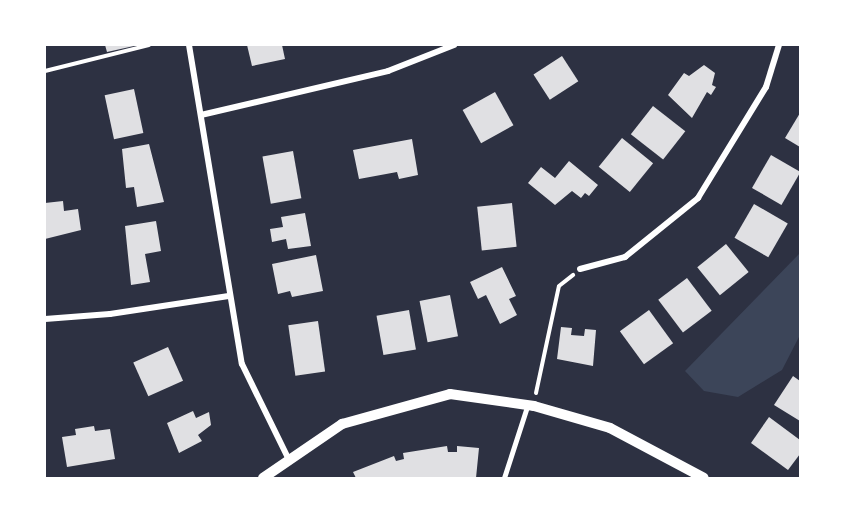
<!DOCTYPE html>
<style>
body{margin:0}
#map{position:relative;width:845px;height:523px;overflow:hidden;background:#2d3142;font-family:Helvetica,sans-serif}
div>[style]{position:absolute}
.green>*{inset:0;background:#3c4559}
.building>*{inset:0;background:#e0e0e3;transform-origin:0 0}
.path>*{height:4px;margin:-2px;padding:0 2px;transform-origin:2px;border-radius:2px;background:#fff}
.service>*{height:4.5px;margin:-2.25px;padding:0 2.25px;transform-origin:2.25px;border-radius:2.25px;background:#fff}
.minor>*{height:6px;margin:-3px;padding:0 3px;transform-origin:3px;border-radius:3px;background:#fff}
.tertiary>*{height:10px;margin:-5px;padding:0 5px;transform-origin:5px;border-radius:5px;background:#fff}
span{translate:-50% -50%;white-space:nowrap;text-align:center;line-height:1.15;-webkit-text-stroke:5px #fff;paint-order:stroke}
.frame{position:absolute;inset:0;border:46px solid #fff;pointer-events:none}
</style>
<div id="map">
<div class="green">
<div style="clip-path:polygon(800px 253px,800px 335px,782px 370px,738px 397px,704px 391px,685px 371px)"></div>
</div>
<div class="building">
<div style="clip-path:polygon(105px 45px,134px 45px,134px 46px,107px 52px)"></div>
<div style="clip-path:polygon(247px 45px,282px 45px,285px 59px,252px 66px)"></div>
<div style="left:562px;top:56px;width:30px;height:34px;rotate:57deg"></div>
<div style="clip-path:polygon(704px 65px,715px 73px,712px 85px,716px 87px,711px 95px,707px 92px,692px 118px,668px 95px,684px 73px,689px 76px)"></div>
<div style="left:134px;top:89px;width:45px;height:30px;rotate:78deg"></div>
<div style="left:495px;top:92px;width:38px;height:37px;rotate:61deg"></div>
<div style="left:653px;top:106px;width:41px;height:36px;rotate:38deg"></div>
<div style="clip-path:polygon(800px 113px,800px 147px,785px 138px)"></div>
<div style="left:622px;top:138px;width:40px;height:37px;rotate:39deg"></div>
<div style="clip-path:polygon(412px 139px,418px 175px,399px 179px,397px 172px,359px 179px,353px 150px)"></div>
<div style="clip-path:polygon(149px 144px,164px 202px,137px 207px,134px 187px,126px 188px,122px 149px)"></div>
<div style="left:293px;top:151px;width:48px;height:31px;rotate:80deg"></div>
<div style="left:771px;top:155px;width:34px;height:38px;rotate:30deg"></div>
<div style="clip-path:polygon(569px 161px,598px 185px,589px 196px,585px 193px,581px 198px,572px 191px,555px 205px,528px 183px,541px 167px,555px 178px)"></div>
<div style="clip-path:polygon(63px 201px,64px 211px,78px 209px,81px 230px,45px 239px,45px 203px)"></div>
<div style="left:512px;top:203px;width:44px;height:35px;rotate:84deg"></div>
<div style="left:754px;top:204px;width:39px;height:39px;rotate:30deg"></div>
<div style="clip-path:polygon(305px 213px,311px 246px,288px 249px,286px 239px,272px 242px,270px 229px,283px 227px,281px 217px)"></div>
<div style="clip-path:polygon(156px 221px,161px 251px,145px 254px,150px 282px,131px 285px,125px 226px)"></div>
<div style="left:726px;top:244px;width:36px;height:37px;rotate:51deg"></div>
<div style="clip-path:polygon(316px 255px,323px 291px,292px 297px,290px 291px,278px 294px,272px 264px)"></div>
<div style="clip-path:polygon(502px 267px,516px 296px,509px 299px,517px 315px,500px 324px,486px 295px,478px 299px,470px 282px)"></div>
<div style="left:687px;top:278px;width:41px;height:36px;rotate:53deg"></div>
<div style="left:450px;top:295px;width:42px;height:31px;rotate:79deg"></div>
<div style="left:409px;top:310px;width:40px;height:33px;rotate:80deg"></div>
<div style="left:649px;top:310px;width:41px;height:36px;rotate:54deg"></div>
<div style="left:318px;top:321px;width:51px;height:30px;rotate:82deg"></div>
<div style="clip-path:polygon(561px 327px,572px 328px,571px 335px,584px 336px,585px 329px,596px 330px,593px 366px,557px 359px)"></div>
<div style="left:168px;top:347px;width:37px;height:38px;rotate:66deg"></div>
<div style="clip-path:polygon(793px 376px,800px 381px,800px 421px,774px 405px)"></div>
<div style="clip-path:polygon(193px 411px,196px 418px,209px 412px,211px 425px,198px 435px,202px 441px,179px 453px,167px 423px)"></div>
<div style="clip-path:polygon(769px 417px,800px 440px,800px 454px,788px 470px,751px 443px)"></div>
<div style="clip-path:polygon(94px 426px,95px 431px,110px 429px,115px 459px,67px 467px,62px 437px,76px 435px,75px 429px)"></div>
<div style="clip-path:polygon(447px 446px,448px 452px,457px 452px,457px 446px,479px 448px,476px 478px,356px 478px,353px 472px,394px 456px,396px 461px,404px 459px,403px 453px)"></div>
</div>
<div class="path">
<div style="left:45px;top:71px;width:107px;rotate:-14deg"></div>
<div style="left:536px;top:393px;width:109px;rotate:-77.9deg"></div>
<div style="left:559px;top:286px;width:18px;rotate:-38deg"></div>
</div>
<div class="service">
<div style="left:504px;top:478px;width:75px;rotate:-72.1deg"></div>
</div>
<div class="minor">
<div style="left:189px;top:45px;width:323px;rotate:80.6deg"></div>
<div style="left:242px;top:364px;width:105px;rotate:63.9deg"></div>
<div style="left:201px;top:115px;width:192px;rotate:-13.2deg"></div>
<div style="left:388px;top:71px;width:71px;rotate:-21.5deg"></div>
<div style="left:580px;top:269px;width:47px;rotate:-14.9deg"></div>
<div style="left:625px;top:257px;width:94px;rotate:-38.9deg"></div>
<div style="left:698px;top:198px;width:130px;rotate:-58.5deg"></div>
<div style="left:766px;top:87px;width:44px;rotate:-72.8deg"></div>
<div style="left:45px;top:319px;width:65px;rotate:-4.4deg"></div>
<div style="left:110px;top:314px;width:120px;rotate:-8.6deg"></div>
</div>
<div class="tertiary">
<div style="left:263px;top:478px;width:96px;rotate:-34.4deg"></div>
<div style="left:342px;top:424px;width:112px;rotate:-15.5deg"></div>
<div style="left:450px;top:394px;width:85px;rotate:8.1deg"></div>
<div style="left:534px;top:406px;width:79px;rotate:16.1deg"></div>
<div style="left:610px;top:428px;width:106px;rotate:28deg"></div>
</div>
<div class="frame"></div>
</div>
